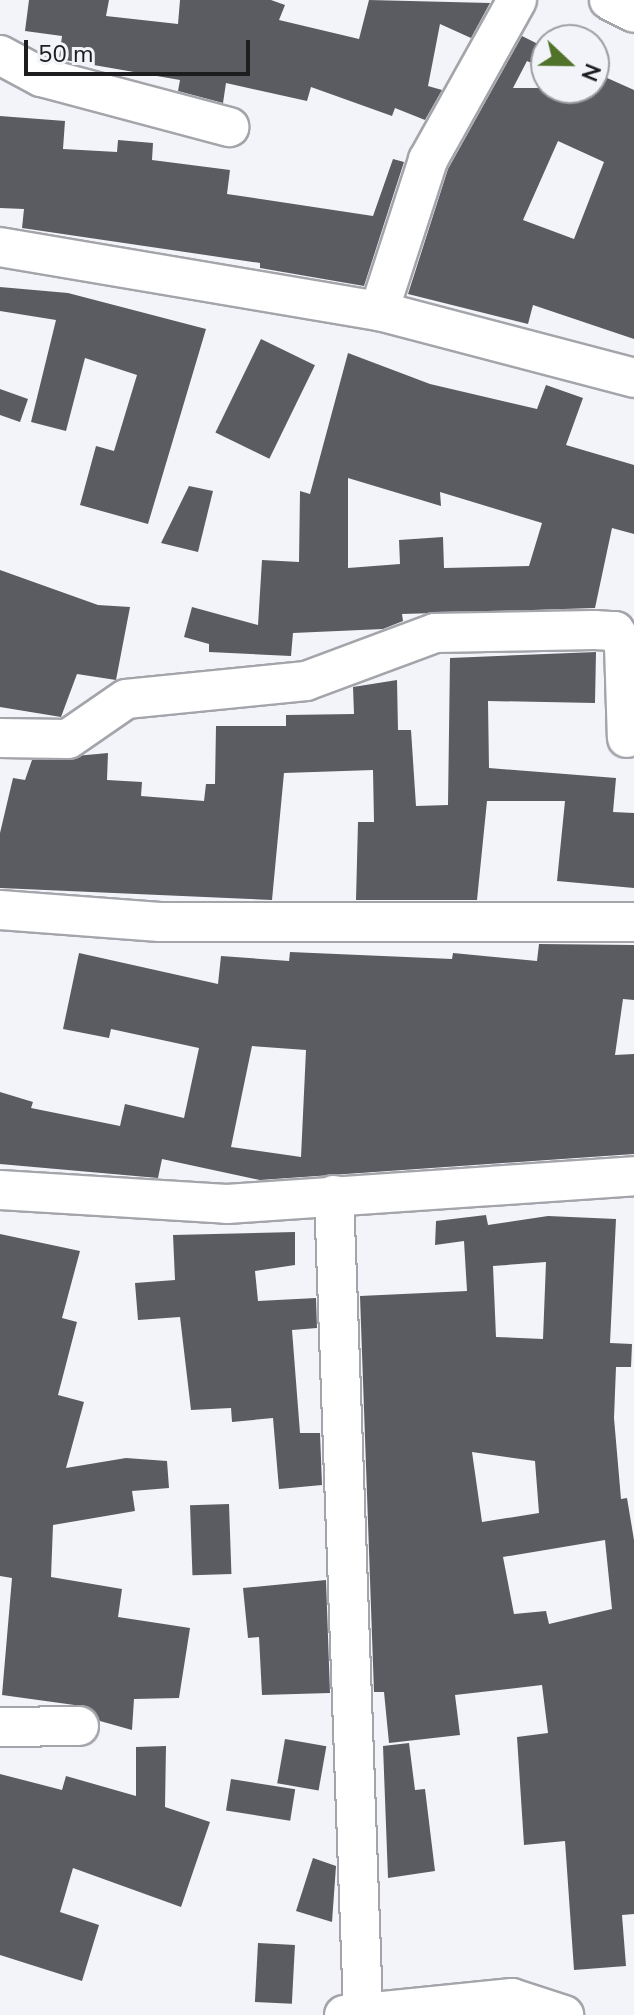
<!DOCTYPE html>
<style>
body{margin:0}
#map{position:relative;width:634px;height:2015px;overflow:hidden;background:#f3f4fa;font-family:"Nunito Sans",sans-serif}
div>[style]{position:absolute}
.building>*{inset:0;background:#5b5c61;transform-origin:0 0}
.roads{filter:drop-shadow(2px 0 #a4a5ab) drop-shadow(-2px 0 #a4a5ab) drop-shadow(0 2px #a4a5ab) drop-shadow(0 -2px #a4a5ab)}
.minor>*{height:38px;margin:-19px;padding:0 19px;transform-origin:19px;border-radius:19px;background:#fff}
span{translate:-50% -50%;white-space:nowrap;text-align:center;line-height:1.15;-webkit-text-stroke:8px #f3f4fa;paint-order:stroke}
.north{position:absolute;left:530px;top:24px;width:80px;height:80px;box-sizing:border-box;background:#f3f4fa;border:2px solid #9d9ea2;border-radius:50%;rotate:112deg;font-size:22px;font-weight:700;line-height:32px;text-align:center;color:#1d1d1f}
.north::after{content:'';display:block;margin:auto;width:28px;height:36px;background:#517229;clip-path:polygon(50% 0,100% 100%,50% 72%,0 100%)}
.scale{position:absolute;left:24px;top:40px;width:226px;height:36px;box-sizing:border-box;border:4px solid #1d1d1f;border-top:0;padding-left:10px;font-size:24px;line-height:28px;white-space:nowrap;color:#1d1d1f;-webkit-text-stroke:6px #f3f4fa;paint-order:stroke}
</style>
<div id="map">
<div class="building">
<div style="clip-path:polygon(29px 0,109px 0,106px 16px,178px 24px,180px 0,271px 0,285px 5px,279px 20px,359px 39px,369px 0,490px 3px,471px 38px,440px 24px,428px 86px,442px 90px,425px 120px,395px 108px,392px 116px,311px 87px,307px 101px,226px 83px,223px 103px,178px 91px,180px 80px,59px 59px,62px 36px,25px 31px)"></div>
<div style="clip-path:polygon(evenodd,522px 36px,546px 48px,546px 69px,527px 61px,513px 88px,594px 88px,596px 73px,634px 90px,634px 339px,533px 305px,528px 324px,408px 294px,448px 169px,522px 36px,558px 141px,604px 162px,574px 239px,523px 220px,558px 141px)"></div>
<div style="clip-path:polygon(0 116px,65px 121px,63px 149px,117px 152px,118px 140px,153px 143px,152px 160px,230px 170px,227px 194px,373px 216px,393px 159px,404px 162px,364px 286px,260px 268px,260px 263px,22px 228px,24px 209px,0 208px)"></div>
<div style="clip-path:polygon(0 287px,68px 293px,206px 329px,148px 524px,80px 505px,96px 446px,114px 451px,137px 375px,85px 358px,66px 431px,31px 422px,56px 320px,0 311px)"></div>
<div style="left:261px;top:339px;width:60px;height:104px;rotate:26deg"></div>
<div style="clip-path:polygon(evenodd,348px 353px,430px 384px,537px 409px,546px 385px,583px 398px,566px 445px,634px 465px,634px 534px,612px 528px,595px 608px,402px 614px,403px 621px,383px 629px,293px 633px,291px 656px,209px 652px,209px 644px,184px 637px,192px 607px,258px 625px,262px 560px,299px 562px,300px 491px,310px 494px,348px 353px,348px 478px,441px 506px,440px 492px,542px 523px,529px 566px,444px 568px,443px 537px,399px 540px,400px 564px,348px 568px,348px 478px)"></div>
<div style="clip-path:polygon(0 389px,28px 399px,20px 422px,0 415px)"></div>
<div style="clip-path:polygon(189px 486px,213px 491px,198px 552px,161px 543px)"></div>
<div style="clip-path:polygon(0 570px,98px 605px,130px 607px,116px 680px,77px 674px,61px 717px,0 707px)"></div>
<div style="clip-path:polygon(596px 652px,595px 703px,488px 701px,489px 768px,616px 778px,613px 812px,634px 813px,634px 888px,557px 881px,565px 801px,487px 801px,477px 900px,356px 900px,358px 822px,374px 822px,373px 770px,284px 773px,272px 900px,0 888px,0 833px,13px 778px,25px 780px,32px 760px,108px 753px,107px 780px,142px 782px,141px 796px,204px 801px,206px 784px,215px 784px,216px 726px,286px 726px,286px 715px,354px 714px,353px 687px,397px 680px,398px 730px,411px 730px,416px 806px,448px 805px,450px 658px)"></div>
<div style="clip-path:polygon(evenodd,539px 944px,634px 945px,634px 1000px,623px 999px,615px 1055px,634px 1054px,634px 1154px,260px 1180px,162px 1159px,158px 1178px,0 1164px,0 1092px,33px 1102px,31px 1108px,120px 1126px,125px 1104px,184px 1118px,199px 1048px,111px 1029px,109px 1038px,63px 1029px,79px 953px,218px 984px,221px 956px,289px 961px,290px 952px,452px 959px,453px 953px,537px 961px,539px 944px,252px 1046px,306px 1050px,301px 1157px,231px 1147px,252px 1046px)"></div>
<div style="clip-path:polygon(evenodd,486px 1215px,488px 1225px,548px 1216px,616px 1219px,610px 1343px,632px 1344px,631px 1367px,616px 1367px,614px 1418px,621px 1499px,627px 1498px,634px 1540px,634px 1914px,622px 1915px,626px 1966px,574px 1970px,565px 1841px,524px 1845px,517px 1737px,548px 1733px,542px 1685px,455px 1695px,460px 1735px,389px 1743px,384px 1692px,374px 1692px,360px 1296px,467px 1291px,464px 1241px,435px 1245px,436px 1221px,486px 1215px,546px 1262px,543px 1339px,496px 1337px,493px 1266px,546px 1262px,486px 1215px,472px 1452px,535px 1461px,539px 1513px,482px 1522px,472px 1452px,486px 1215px,605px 1540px,612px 1609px,549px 1624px,546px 1611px,514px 1614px,503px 1557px,605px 1540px)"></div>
<div style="clip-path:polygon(295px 1232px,295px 1265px,255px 1271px,258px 1301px,316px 1298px,317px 1328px,292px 1330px,300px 1433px,320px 1433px,322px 1485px,279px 1489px,273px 1418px,232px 1422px,231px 1408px,191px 1410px,180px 1317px,138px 1320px,135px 1283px,175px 1280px,173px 1235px)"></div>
<div style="clip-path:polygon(0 1234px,80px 1251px,62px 1318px,77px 1322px,58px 1395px,84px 1402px,66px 1468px,126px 1458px,167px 1461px,169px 1488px,132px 1491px,135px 1511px,53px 1525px,51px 1577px,122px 1589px,118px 1617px,190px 1628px,179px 1698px,134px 1699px,132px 1730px,100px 1721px,89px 1707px,2px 1695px,12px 1578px,0 1576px)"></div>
<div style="left:229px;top:1504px;width:70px;height:39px;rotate:88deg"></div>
<div style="clip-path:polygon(326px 1580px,330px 1693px,262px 1695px,259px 1637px,248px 1638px,243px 1588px)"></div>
<div style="left:285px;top:1739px;width:42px;height:45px;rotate:10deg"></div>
<div style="clip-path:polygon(409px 1743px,415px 1790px,425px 1789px,435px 1871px,388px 1878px,383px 1746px)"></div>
<div style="clip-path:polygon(166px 1746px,165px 1807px,210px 1822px,181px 1907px,73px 1868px,60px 1912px,99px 1925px,82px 1981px,0 1955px,0 1774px,62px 1790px,66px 1776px,136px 1796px,136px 1747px)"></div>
<div style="left:231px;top:1779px;width:65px;height:32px;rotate:9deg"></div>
<div style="clip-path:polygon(313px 1858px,336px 1866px,332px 1922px,296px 1911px)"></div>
<div style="left:258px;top:1943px;width:37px;height:59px;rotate:3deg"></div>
</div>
<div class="roads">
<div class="minor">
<div style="left:609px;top:0;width:28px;rotate:27deg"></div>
<div style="left:0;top:55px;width:47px;rotate:28.2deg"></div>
<div style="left:41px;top:77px;width:195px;rotate:14.9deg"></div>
<div style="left:0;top:247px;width:384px;rotate:9.6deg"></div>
<div style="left:379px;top:311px;width:264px;rotate:14.7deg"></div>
<div style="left:379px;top:311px;width:159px;rotate:-72deg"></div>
<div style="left:428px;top:160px;width:183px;rotate:-60.9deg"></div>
<div style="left:0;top:738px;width:68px;rotate:0.8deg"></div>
<div style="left:68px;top:739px;width:70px;rotate:-34.6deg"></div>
<div style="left:126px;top:699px;width:181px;rotate:-5.7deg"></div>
<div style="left:306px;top:681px;width:138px;rotate:-20.4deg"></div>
<div style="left:435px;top:633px;width:159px;rotate:-1.1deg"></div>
<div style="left:594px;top:630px;width:21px;rotate:3deg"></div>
<div style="left:615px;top:631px;width:17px;rotate:57deg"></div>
<div style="left:624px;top:645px;width:93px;rotate:88.2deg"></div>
<div style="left:0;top:910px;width:160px;rotate:4.3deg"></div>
<div style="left:160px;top:922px;width:474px"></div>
<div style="left:0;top:1190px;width:227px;rotate:3.5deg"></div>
<div style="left:227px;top:1204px;width:408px;rotate:-3.9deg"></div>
<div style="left:334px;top:1195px;width:817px;rotate:87.96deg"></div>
<div style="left:0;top:1727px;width:79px;rotate:-0.7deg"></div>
<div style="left:344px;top:2015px;width:169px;rotate:-5.8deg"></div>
<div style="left:512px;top:1998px;width:55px;rotate:18.1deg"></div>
</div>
</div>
<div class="north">N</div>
<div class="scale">50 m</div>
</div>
